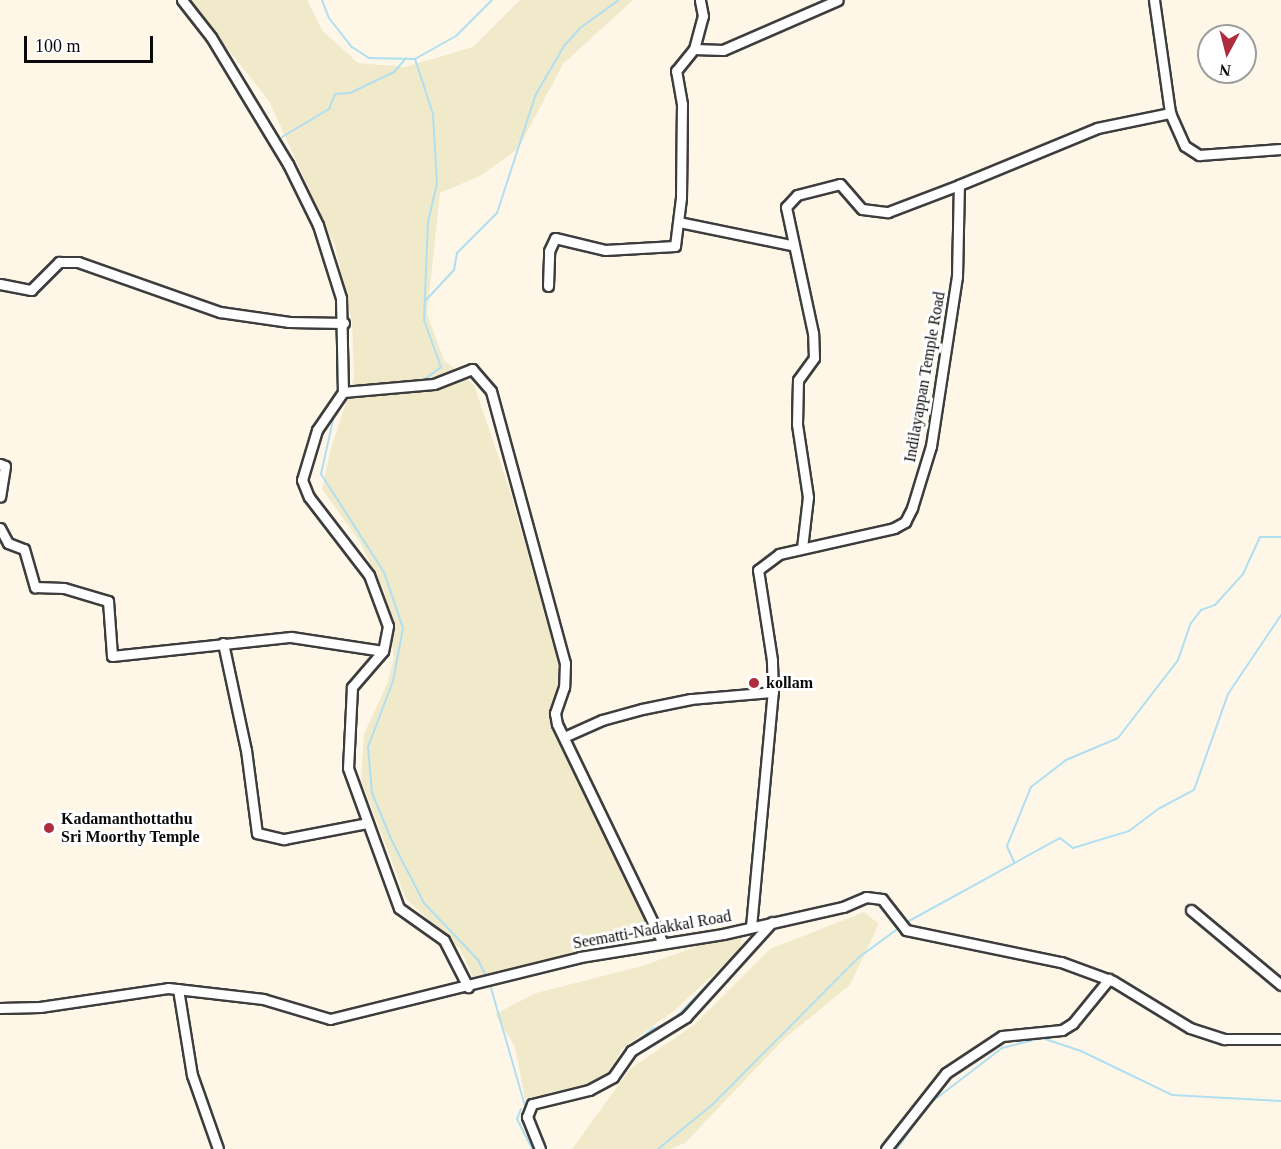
<!DOCTYPE html>
<style>
body{margin:0}
#map{position:relative;width:1281px;height:1149px;overflow:hidden;background:#fef7e8;font-family:"Times New Roman",serif}
div>[style]{position:absolute}
.farmland>*{inset:0;background:#f1eaca}
.stream>*{height:2px;margin:-1px;padding:0 1px;transform-origin:1px;border-radius:1px;background:#b0dff1}
.roads{filter:drop-shadow(2px 0 #3d3d3d) drop-shadow(-2px 0 #3d3d3d) drop-shadow(0 2px #3d3d3d) drop-shadow(0 -2px #3d3d3d)}
.minor>*{height:9px;margin:-4.5px;padding:0 4.5px;transform-origin:4.5px;border-radius:4.5px;background:#fff}
.dots>*{width:16px;height:16px;translate:-50% -50%;box-sizing:border-box;border:3px solid #fff;border-radius:50%}
span{translate:-50% -50%;white-space:nowrap;text-align:center;line-height:1.15;-webkit-text-stroke:6px #fff;paint-order:stroke}
.street-label{font-size:16px;color:#0a0a0a}
.poi-label{font-size:16px;color:#0a0a0a;font-weight:700}
.left{translate:0 -50%;text-align:left}
.north{position:absolute;left:1197px;top:24px;width:60px;height:60px;box-sizing:border-box;background:#fff;border:2px solid #9d9d9d;border-radius:50%;rotate:187deg;font-size:16px;font-weight:700;line-height:24px;text-align:center;color:#0a0a0a}
.north::after{content:'';display:block;margin:auto;width:21px;height:27px;background:#af2c3f;clip-path:polygon(50% 0,100% 100%,50% 72%,0 100%)}
.scale{position:absolute;left:24px;top:36px;width:129px;height:27px;box-sizing:border-box;border:3px solid #0a0a0a;border-top:0;padding-left:8px;font-size:18px;line-height:21px;white-space:nowrap;color:#0a0a0a;-webkit-text-stroke:4px #fff;paint-order:stroke}
</style>
<div id="map">
<div class="farmland">
<div style="clip-path:polygon(189px 0,307px 0,322px 30px,358px 63px,405px 67px,473px 47px,520px 0,633px 0,563px 64px,518px 149px,480px 176px,440px 193px,427px 314px,444px 360px,474px 385px,509px 488px,563px 677px,548px 717px,587px 802px,657px 933px,475px 982px,461px 950px,406px 899px,361px 780px,364px 734px,387px 684px,394px 658px,385px 593px,360px 542px,322px 489px,331px 448px,354px 378px,352px 322px,335px 246px,269px 101px)"></div>
<div style="clip-path:polygon(864px 912px,879px 924px,850px 985px,785px 1038px,685px 1143px,670px 1149px,572px 1149px,630px 1069px,694px 1025px,770px 949px)"></div>
<div style="clip-path:polygon(742px 937px,740px 950px,676px 1009px,623px 1048px,609px 1072px,593px 1082px,525px 1099px,515px 1047px,495px 1014px,536px 993px,642px 966px,712px 941px)"></div>
</div>
<div class="stream">
<div style="left:322px;top:0;width:19px;rotate:69deg"></div>
<div style="left:329px;top:18px;width:37px;rotate:52deg"></div>
<div style="left:352px;top:47px;width:20px;rotate:33deg"></div>
<div style="left:369px;top:58px;width:46px;rotate:1.2deg"></div>
<div style="left:282px;top:137px;width:55px;rotate:-30.8deg"></div>
<div style="left:329px;top:109px;width:16px;rotate:-68deg"></div>
<div style="left:335px;top:94px;width:15px;rotate:-4deg"></div>
<div style="left:350px;top:93px;width:49px;rotate:-25.5deg"></div>
<div style="left:394px;top:72px;width:18px;rotate:-49deg"></div>
<div style="left:426px;top:300px;width:41px;rotate:-47deg"></div>
<div style="left:454px;top:270px;width:17px;rotate:-80deg"></div>
<div style="left:457px;top:253px;width:57px;rotate:-45deg"></div>
<div style="left:497px;top:213px;width:125px;rotate:-71.9deg"></div>
<div style="left:536px;top:94px;width:56px;rotate:-59.7deg"></div>
<div style="left:564px;top:46px;width:24px;rotate:-48deg"></div>
<div style="left:580px;top:28px;width:48px;rotate:-35.7deg"></div>
<div style="left:422px;top:381px;width:24px;rotate:-36deg"></div>
<div style="left:441px;top:367px;width:50px;rotate:-109.9deg"></div>
<div style="left:424px;top:320px;width:98px;rotate:-87.7deg"></div>
<div style="left:428px;top:222px;width:39px;rotate:-77deg"></div>
<div style="left:437px;top:184px;width:70px;rotate:-93.3deg"></div>
<div style="left:433px;top:114px;width:58px;rotate:-108.1deg"></div>
<div style="left:415px;top:59px;width:47px;rotate:-29.3deg"></div>
<div style="left:456px;top:36px;width:51px;rotate:-45deg"></div>
<div style="left:335px;top:411px;width:65px;rotate:102.5deg"></div>
<div style="left:321px;top:474px;width:117px;rotate:57.3deg"></div>
<div style="left:384px;top:572px;width:59px;rotate:71.3deg"></div>
<div style="left:403px;top:628px;width:54px;rotate:100.7deg"></div>
<div style="left:393px;top:681px;width:71px;rotate:110.7deg"></div>
<div style="left:368px;top:747px;width:46px;rotate:85deg"></div>
<div style="left:372px;top:793px;width:52px;rotate:67.4deg"></div>
<div style="left:392px;top:841px;width:70px;rotate:62.7deg"></div>
<div style="left:424px;top:903px;width:79px;rotate:46.5deg"></div>
<div style="left:478px;top:960px;width:16px;rotate:63deg"></div>
<div style="left:1014px;top:862px;width:17px;rotate:-114deg"></div>
<div style="left:1007px;top:846px;width:64px;rotate:-67.9deg"></div>
<div style="left:1031px;top:787px;width:44px;rotate:-37.6deg"></div>
<div style="left:1066px;top:760px;width:56px;rotate:-22.9deg"></div>
<div style="left:1118px;top:738px;width:98px;rotate:-52.4deg"></div>
<div style="left:1178px;top:660px;width:39px;rotate:-71deg"></div>
<div style="left:1191px;top:623px;width:16px;rotate:-52deg"></div>
<div style="left:1201px;top:610px;width:15px;rotate:-20deg"></div>
<div style="left:1215px;top:605px;width:42px;rotate:-47.9deg"></div>
<div style="left:1243px;top:574px;width:41px;rotate:-65.3deg"></div>
<div style="left:1260px;top:537px;width:21px"></div>
<div style="left:909px;top:921px;width:172px;rotate:-28.8deg"></div>
<div style="left:1060px;top:838px;width:16px;rotate:38deg"></div>
<div style="left:1073px;top:848px;width:59px;rotate:-16.9deg"></div>
<div style="left:1129px;top:831px;width:39px;rotate:-37deg"></div>
<div style="left:1160px;top:808px;width:38px;rotate:-28deg"></div>
<div style="left:1194px;top:790px;width:102px;rotate:-70.5deg"></div>
<div style="left:1228px;top:694px;width:95px;rotate:-56.1deg"></div>
<div style="left:491px;top:988px;width:123px;rotate:73.9deg"></div>
<div style="left:628px;top:1049px;width:31px;rotate:-40deg"></div>
<div style="left:652px;top:1029px;width:20px;rotate:-20deg"></div>
<div style="left:671px;top:1022px;width:84px;rotate:-45.5deg"></div>
<div style="left:533px;top:1100px;width:60px;rotate:-14.5deg"></div>
<div style="left:521px;top:1109px;width:11px;rotate:112deg"></div>
<div style="left:517px;top:1119px;width:34px;rotate:63deg"></div>
<div style="left:658px;top:1149px;width:70px;rotate:-39.2deg"></div>
<div style="left:712px;top:1105px;width:207px;rotate:-45.2deg"></div>
<div style="left:858px;top:958px;width:47px;rotate:-36.4deg"></div>
<div style="left:897px;top:1149px;width:55px;rotate:-54.6deg"></div>
<div style="left:929px;top:1104px;width:92px;rotate:-37.5deg"></div>
<div style="left:1002px;top:1048px;width:41px;rotate:-14deg"></div>
<div style="left:1042px;top:1038px;width:41px;rotate:18.4deg"></div>
<div style="left:1081px;top:1051px;width:101px;rotate:25.8deg"></div>
<div style="left:1172px;top:1095px;width:109px;rotate:3.2deg"></div>
</div>
<div class="roads">
<div class="minor">
<div style="left:182px;top:0;width:47px;rotate:51.9deg"></div>
<div style="left:211px;top:37px;width:149px;rotate:58.8deg"></div>
<div style="left:288px;top:164px;width:68px;rotate:63.8deg"></div>
<div style="left:318px;top:225px;width:77px;rotate:72.5deg"></div>
<div style="left:341px;top:298px;width:94px;rotate:88.8deg"></div>
<div style="left:343px;top:392px;width:46px;rotate:124.4deg"></div>
<div style="left:317px;top:430px;width:52px;rotate:106.7deg"></div>
<div style="left:302px;top:480px;width:18px;rotate:68deg"></div>
<div style="left:309px;top:497px;width:98px;rotate:52.4deg"></div>
<div style="left:369px;top:575px;width:54px;rotate:69.6deg"></div>
<div style="left:388px;top:626px;width:25px;rotate:101deg"></div>
<div style="left:383px;top:651px;width:48px;rotate:130.7deg"></div>
<div style="left:352px;top:687px;width:81px;rotate:92.8deg"></div>
<div style="left:348px;top:768px;width:149px;rotate:70deg"></div>
<div style="left:399px;top:908px;width:55px;rotate:35.4deg"></div>
<div style="left:444px;top:940px;width:53px;rotate:62.9deg"></div>
<div style="left:1154px;top:0;width:114px;rotate:81.9deg"></div>
<div style="left:694px;top:49px;width:29px;rotate:2deg"></div>
<div style="left:723px;top:50px;width:125px;rotate:-23.5deg"></div>
<div style="left:679px;top:222px;width:114px;rotate:11.6deg"></div>
<div style="left:0;top:284px;width:32px;rotate:11deg"></div>
<div style="left:31px;top:290px;width:40px;rotate:-45deg"></div>
<div style="left:59px;top:262px;width:19px"></div>
<div style="left:78px;top:262px;width:151px;rotate:19.4deg"></div>
<div style="left:220px;top:312px;width:70px;rotate:8.2deg"></div>
<div style="left:289px;top:322px;width:55px;rotate:1deg"></div>
<div style="left:548px;top:286px;width:35px;rotate:-88deg"></div>
<div style="left:549px;top:251px;width:14px;rotate:-65deg"></div>
<div style="left:555px;top:238px;width:51px;rotate:13.5deg"></div>
<div style="left:605px;top:250px;width:70px;rotate:-3.3deg"></div>
<div style="left:675px;top:246px;width:48px;rotate:-82.9deg"></div>
<div style="left:681px;top:198px;width:94px;rotate:-89.4deg"></div>
<div style="left:682px;top:104px;width:34px;rotate:-100deg"></div>
<div style="left:676px;top:71px;width:28px;rotate:-51deg"></div>
<div style="left:694px;top:49px;width:34px;rotate:-75deg"></div>
<div style="left:703px;top:16px;width:16px;rotate:-101deg"></div>
<div style="left:343px;top:392px;width:91px;rotate:-5deg"></div>
<div style="left:434px;top:384px;width:41px;rotate:-21.5deg"></div>
<div style="left:472px;top:369px;width:29px;rotate:49deg"></div>
<div style="left:491px;top:391px;width:282px;rotate:74.8deg"></div>
<div style="left:565px;top:663px;width:24px;rotate:92deg"></div>
<div style="left:564px;top:687px;width:28px;rotate:109deg"></div>
<div style="left:555px;top:713px;width:11px;rotate:80deg"></div>
<div style="left:557px;top:724px;width:243px;rotate:64.2deg"></div>
<div style="left:0;top:464px;width:5px;rotate:22deg"></div>
<div style="left:5px;top:466px;width:31px;rotate:99deg"></div>
<div style="left:0;top:528px;width:17px;rotate:62deg"></div>
<div style="left:8px;top:543px;width:17px;rotate:21deg"></div>
<div style="left:24px;top:549px;width:40px;rotate:74deg"></div>
<div style="left:35px;top:587px;width:29px;rotate:2deg"></div>
<div style="left:64px;top:588px;width:46px;rotate:16.5deg"></div>
<div style="left:108px;top:601px;width:55px;rotate:85.8deg"></div>
<div style="left:112px;top:656px;width:180px;rotate:-6.1deg"></div>
<div style="left:291px;top:637px;width:93px;rotate:8.7deg"></div>
<div style="left:802px;top:548px;width:51px;rotate:-83.3deg"></div>
<div style="left:808px;top:497px;width:74px;rotate:-98.6deg"></div>
<div style="left:797px;top:424px;width:44px;rotate:-88.7deg"></div>
<div style="left:798px;top:380px;width:27px;rotate:-54deg"></div>
<div style="left:814px;top:358px;width:25px;rotate:-92deg"></div>
<div style="left:813px;top:333px;width:129px;rotate:-102.1deg"></div>
<div style="left:786px;top:207px;width:16px;rotate:-47deg"></div>
<div style="left:797px;top:195px;width:44px;rotate:-14.3deg"></div>
<div style="left:840px;top:184px;width:33px;rotate:49deg"></div>
<div style="left:862px;top:209px;width:26px;rotate:7deg"></div>
<div style="left:888px;top:212px;width:76px;rotate:-20.8deg"></div>
<div style="left:223px;top:643px;width:109px;rotate:77.9deg"></div>
<div style="left:246px;top:750px;width:84px;rotate:82.5deg"></div>
<div style="left:257px;top:833px;width:28px;rotate:13deg"></div>
<div style="left:284px;top:839px;width:85px;rotate:-10.9deg"></div>
<div style="left:564px;top:737px;width:42px;rotate:-24.1deg"></div>
<div style="left:602px;top:720px;width:41px;rotate:-15.4deg"></div>
<div style="left:642px;top:709px;width:50px;rotate:-11.5deg"></div>
<div style="left:691px;top:699px;width:82px;rotate:-4.9deg"></div>
<div style="left:1191px;top:910px;width:117px;rotate:39.8deg"></div>
<div style="left:751px;top:927px;width:236px;rotate:-84.7deg"></div>
<div style="left:773px;top:692px;width:32px;rotate:-92deg"></div>
<div style="left:772px;top:660px;width:91px;rotate:-98.8deg"></div>
<div style="left:758px;top:570px;width:26px;rotate:-37deg"></div>
<div style="left:779px;top:554px;width:118px;rotate:-12.7deg"></div>
<div style="left:894px;top:528px;width:13px;rotate:-29deg"></div>
<div style="left:905px;top:522px;width:16px;rotate:-63deg"></div>
<div style="left:912px;top:508px;width:65px;rotate:-73deg"></div>
<div style="left:931px;top:446px;width:171px;rotate:-81.3deg"></div>
<div style="left:957px;top:277px;width:92px;rotate:-88.8deg"></div>
<div style="left:959px;top:185px;width:149px;rotate:-22.4deg"></div>
<div style="left:1097px;top:128px;width:75px;rotate:-11.6deg"></div>
<div style="left:1170px;top:113px;width:36px;rotate:66deg"></div>
<div style="left:1185px;top:146px;width:17px;rotate:33deg"></div>
<div style="left:1199px;top:155px;width:82px;rotate:-4.2deg"></div>
<div style="left:178px;top:989px;width:87px;rotate:80.8deg"></div>
<div style="left:192px;top:1075px;width:78px;rotate:70.6deg"></div>
<div style="left:0;top:1008px;width:40px;rotate:-1.4deg"></div>
<div style="left:40px;top:1007px;width:129px;rotate:-8.4deg"></div>
<div style="left:168px;top:988px;width:96px;rotate:6.6deg"></div>
<div style="left:263px;top:999px;width:70px;rotate:16.6deg"></div>
<div style="left:330px;top:1019px;width:258px;rotate:-13.9deg"></div>
<div style="left:580px;top:957px;width:145px;rotate:-9.1deg"></div>
<div style="left:723px;top:934px;width:123px;rotate:-12.7deg"></div>
<div style="left:843px;top:907px;width:25px;rotate:-23deg"></div>
<div style="left:866px;top:897px;width:16px;rotate:7deg"></div>
<div style="left:882px;top:899px;width:39px;rotate:52deg"></div>
<div style="left:906px;top:930px;width:158px;rotate:11.7deg"></div>
<div style="left:1061px;top:962px;width:55px;rotate:20.1deg"></div>
<div style="left:1113px;top:981px;width:90px;rotate:31.4deg"></div>
<div style="left:1190px;top:1028px;width:36px;rotate:18deg"></div>
<div style="left:1224px;top:1039px;width:57px"></div>
<div style="left:540px;top:1149px;width:35px;rotate:-112deg"></div>
<div style="left:527px;top:1117px;width:14px;rotate:-69deg"></div>
<div style="left:532px;top:1104px;width:59px;rotate:-13.8deg"></div>
<div style="left:589px;top:1090px;width:27px;rotate:-28deg"></div>
<div style="left:613px;top:1077px;width:32px;rotate:-55deg"></div>
<div style="left:631px;top:1051px;width:65px;rotate:-31.7deg"></div>
<div style="left:686px;top:1017px;width:128px;rotate:-47.8deg"></div>
<div style="left:886px;top:1149px;width:97px;rotate:-51.7deg"></div>
<div style="left:946px;top:1073px;width:67px;rotate:-33.5deg"></div>
<div style="left:1002px;top:1036px;width:60px;rotate:-5.7deg"></div>
<div style="left:1062px;top:1030px;width:13px;rotate:-32deg"></div>
<div style="left:1073px;top:1023px;width:57px;rotate:-50.7deg"></div>
</div>
</div>
<div class="dots">
<div style="left:754px;top:683px;background:#af2c3f"></div>
<div style="left:49px;top:828px;background:#af2c3f"></div>
</div>
<div class="street-label">
<span style="left:925px;top:377px;rotate:-80deg">Indilayappan Temple Road</span>
<span style="left:652px;top:930px;rotate:-10deg">Seematti-Nadakkal Road</span>
</div>
<div class="poi-label">
<span class="left" style="left:766px;top:683px">kollam</span>
<span class="left" style="left:61px;top:828px">Kadamanthottathu<br>Sri Moorthy Temple</span>
</div>
<div class="north">N</div>
<div class="scale">100 m</div>
</div>
